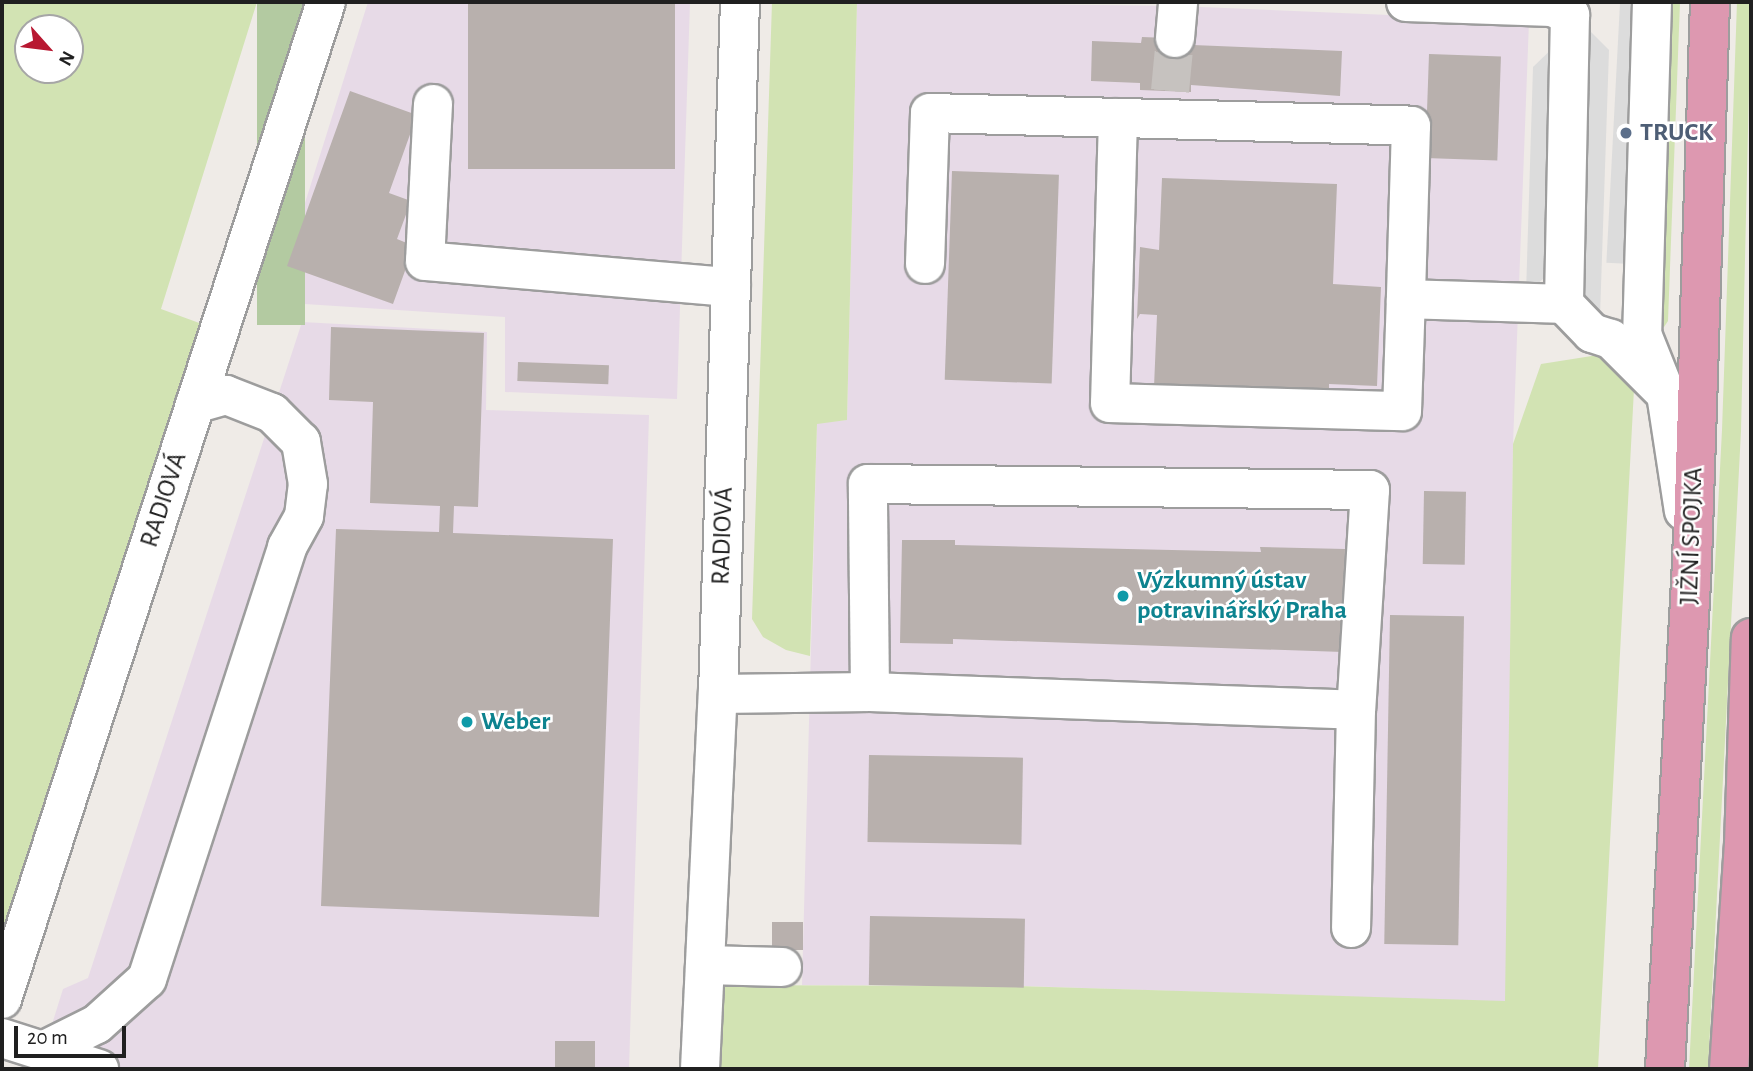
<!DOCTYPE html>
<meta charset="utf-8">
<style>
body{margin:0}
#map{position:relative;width:1753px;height:1071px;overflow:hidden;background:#efebe7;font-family:"Alegreya Sans",sans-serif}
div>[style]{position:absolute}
.industrial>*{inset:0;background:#e7dae7}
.grass>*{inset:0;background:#d2e3b3}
.forest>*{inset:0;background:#b3caa1;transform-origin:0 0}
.parking>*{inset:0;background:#dcdcdc;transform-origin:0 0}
.building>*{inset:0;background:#b8b0ad;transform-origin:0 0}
.minor-tunnel>*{height:38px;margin-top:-19px;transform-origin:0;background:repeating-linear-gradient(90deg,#c6c2bf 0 38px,transparent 0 57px)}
.roads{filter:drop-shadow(2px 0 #9d9d9d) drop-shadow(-2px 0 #9d9d9d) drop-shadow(0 2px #9d9d9d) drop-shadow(0 -2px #9d9d9d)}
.minor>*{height:38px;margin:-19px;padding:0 19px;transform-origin:19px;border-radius:19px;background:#fff}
.highway>*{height:38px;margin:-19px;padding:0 19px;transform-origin:19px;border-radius:19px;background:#dd98b0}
.dots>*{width:19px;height:19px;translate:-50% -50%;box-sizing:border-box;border:4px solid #fff;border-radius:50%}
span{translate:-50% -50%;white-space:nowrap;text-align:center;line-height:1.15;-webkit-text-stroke:5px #fff;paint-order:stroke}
.service-label{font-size:26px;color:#4e5e75;font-weight:700}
.left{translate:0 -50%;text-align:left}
.street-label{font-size:26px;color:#202020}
.culture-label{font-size:26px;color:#0d838f;font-weight:700}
.frame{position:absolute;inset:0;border:4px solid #202020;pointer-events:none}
.north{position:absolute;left:14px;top:14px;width:70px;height:70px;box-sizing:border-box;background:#fff;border:2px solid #a6a6a6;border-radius:50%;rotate:118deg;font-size:19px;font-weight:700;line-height:28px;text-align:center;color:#202020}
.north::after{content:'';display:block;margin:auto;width:24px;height:32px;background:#b81831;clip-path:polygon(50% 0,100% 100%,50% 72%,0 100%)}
.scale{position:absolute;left:14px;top:1026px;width:112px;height:32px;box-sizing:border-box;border:4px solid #202020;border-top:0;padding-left:9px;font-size:21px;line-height:24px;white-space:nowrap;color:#202020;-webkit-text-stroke:5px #fff;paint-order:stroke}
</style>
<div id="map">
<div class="industrial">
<div style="clip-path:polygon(368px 2px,690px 2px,677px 399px,505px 392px,505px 317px,274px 302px)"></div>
<div style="clip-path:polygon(857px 2px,1178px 6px,1529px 21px,1513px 444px,1506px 1002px,1024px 986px,802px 985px,817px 423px,847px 420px)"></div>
<div style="clip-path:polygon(302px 322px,487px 332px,486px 410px,649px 415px,629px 1069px,38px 1069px,63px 989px,88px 978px)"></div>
</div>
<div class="grass">
<div style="clip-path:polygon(evenodd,2px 2px,257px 2px,161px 309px,202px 324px,2px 939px,2px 2px,28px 28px,70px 28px,70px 70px,28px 70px,28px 28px)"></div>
<div style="clip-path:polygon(772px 2px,857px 2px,847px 420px,817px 424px,810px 656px,786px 650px,763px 637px,752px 619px)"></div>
<div style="clip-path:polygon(1667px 2px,1680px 2px,1668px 321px,1664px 327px,1660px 325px)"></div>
<div style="clip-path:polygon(1737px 2px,1751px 2px,1741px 431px,1708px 1069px,1689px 1069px,1722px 430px)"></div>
<div style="clip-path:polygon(1598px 355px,1634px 389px,1598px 1069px,700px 1069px,704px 985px,1016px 986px,1505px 1001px,1513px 444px,1541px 364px)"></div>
</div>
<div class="forest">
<div style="left:257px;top:2px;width:48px;height:323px"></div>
</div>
<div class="parking">
<div style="left:1620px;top:3px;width:20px;height:260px;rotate:3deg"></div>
<div style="clip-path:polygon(1584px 25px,1609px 50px,1600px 316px,1575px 290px)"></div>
<div style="clip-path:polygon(1561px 40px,1553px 270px,1526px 294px,1533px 67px)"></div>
</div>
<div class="building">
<div style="left:468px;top:2px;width:207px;height:167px"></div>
<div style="clip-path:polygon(1142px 37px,1193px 39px,1193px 45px,1342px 51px,1340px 96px,1191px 85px,1191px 92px,1140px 90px,1140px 83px,1091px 81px,1092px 41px,1141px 43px)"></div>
<div style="left:1429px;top:54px;width:72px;height:104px;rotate:2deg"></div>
<div style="clip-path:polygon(350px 91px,417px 115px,389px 193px,411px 201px,397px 239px,414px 246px,393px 304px,287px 266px)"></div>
<div style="left:952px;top:171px;width:107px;height:209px;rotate:2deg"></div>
<div style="clip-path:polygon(1162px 178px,1337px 184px,1333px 284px,1381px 287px,1377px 386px,1329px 384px,1329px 394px,1154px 387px,1157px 315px,1140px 314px,1137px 319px,1140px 247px,1159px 250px)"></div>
<div style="clip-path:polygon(331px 327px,484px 333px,478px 507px,454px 506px,453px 533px,613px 539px,599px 917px,321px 906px,336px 529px,439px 532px,440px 506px,370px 503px,373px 402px,329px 400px)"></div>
<div style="left:518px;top:362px;width:91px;height:19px;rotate:2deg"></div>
<div style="left:1424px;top:491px;width:42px;height:73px;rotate:1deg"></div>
<div style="clip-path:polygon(902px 540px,955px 540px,955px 545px,1261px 552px,1260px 547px,1345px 549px,1343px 652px,953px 639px,953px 644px,900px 643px)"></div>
<div style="left:1390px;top:615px;width:74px;height:329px;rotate:1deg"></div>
<div style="left:869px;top:755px;width:154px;height:87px;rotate:1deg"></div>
<div style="left:870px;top:916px;width:155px;height:69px;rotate:1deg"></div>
<div style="left:772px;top:922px;width:31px;height:28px"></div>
<div style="left:555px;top:1041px;width:40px;height:28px"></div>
</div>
<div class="minor-tunnel">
<div style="left:1170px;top:91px;width:53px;rotate:-84.6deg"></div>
</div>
<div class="roads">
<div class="minor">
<div style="left:1406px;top:2px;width:146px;rotate:2deg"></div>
<div style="left:1552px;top:7px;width:20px;rotate:24deg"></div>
<div style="left:1570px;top:15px;width:289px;rotate:91.2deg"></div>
<div style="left:1564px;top:304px;width:40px;rotate:46deg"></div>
<div style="left:1592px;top:333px;width:20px;rotate:18deg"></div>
<div style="left:1611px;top:339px;width:78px;rotate:45deg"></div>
<div style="left:1652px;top:2px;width:332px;rotate:91.7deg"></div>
<div style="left:1642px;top:334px;width:65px;rotate:68.2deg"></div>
<div style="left:1666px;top:394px;width:118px;rotate:81.3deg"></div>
<div style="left:1175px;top:38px;width:36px;rotate:-85deg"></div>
<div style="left:433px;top:104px;width:157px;rotate:92.9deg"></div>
<div style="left:425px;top:261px;width:307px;rotate:4.9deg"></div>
<div style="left:1118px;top:118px;width:285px;rotate:91.6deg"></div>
<div style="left:1110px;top:403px;width:292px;rotate:1.6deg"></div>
<div style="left:1402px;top:411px;width:112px;rotate:-88deg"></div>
<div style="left:925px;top:264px;width:151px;rotate:-88.1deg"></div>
<div style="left:930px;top:113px;width:481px;rotate:1.5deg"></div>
<div style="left:1411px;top:126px;width:173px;rotate:91.7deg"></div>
<div style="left:1406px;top:299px;width:158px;rotate:1.8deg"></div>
<div style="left:870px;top:692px;width:208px;rotate:-90.6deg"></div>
<div style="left:868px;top:484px;width:502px;rotate:0.68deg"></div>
<div style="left:1370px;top:490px;width:220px;rotate:93.6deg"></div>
<div style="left:1356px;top:710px;width:218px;rotate:91.3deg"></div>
<div style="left:718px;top:694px;width:152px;rotate:-0.8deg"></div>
<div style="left:870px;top:692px;width:486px;rotate:2.1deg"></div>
<div style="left:705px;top:965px;width:77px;rotate:1.5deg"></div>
<div style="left:2px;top:999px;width:1048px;rotate:-72deg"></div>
<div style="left:2px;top:1038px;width:102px;rotate:17.7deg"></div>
<div style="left:43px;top:1051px;width:60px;rotate:-26.6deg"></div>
<div style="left:97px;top:1024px;width:67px;rotate:-42deg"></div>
<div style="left:147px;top:979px;width:454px;rotate:-72deg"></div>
<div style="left:287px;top:547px;width:35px;rotate:-61deg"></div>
<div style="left:304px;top:516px;width:32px;rotate:-83deg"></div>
<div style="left:308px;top:484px;width:43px;rotate:-99.5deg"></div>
<div style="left:301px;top:442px;width:41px;rotate:-135deg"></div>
<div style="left:272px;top:413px;width:49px;rotate:-158.6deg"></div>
<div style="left:226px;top:395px;width:32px;rotate:164deg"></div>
<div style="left:700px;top:1069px;width:375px;rotate:-87.3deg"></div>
<div style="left:718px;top:694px;width:692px;rotate:-88.18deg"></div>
</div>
<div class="highway">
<div style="left:1665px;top:1069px;width:508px;rotate:-86.95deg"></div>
<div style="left:1692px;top:562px;width:560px;rotate:-88.16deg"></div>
<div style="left:1729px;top:1069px;width:225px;rotate:-86.2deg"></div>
<div style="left:1744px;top:845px;width:207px;rotate:-88.1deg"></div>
</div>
</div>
<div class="dots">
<div style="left:1626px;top:133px;background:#5c6f8a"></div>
<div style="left:1123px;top:596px;background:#0f9aa8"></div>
<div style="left:467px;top:722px;background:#0f9aa8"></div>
</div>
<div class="service-label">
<span class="left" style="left:1640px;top:133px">TRUCK</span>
</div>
<div class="street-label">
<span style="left:164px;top:500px;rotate:-72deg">RADIOVÁ</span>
<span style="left:723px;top:536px;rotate:-88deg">RADIOVÁ</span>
<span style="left:1692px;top:536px;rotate:-88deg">JIŽNÍ SPOJKA</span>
</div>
<div class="culture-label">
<span class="left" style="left:1137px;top:596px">Výzkumný ústav<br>potravinářský Praha</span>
<span class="left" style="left:481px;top:722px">Weber</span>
</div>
<div class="frame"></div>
<div class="north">N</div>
<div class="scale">20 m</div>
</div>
